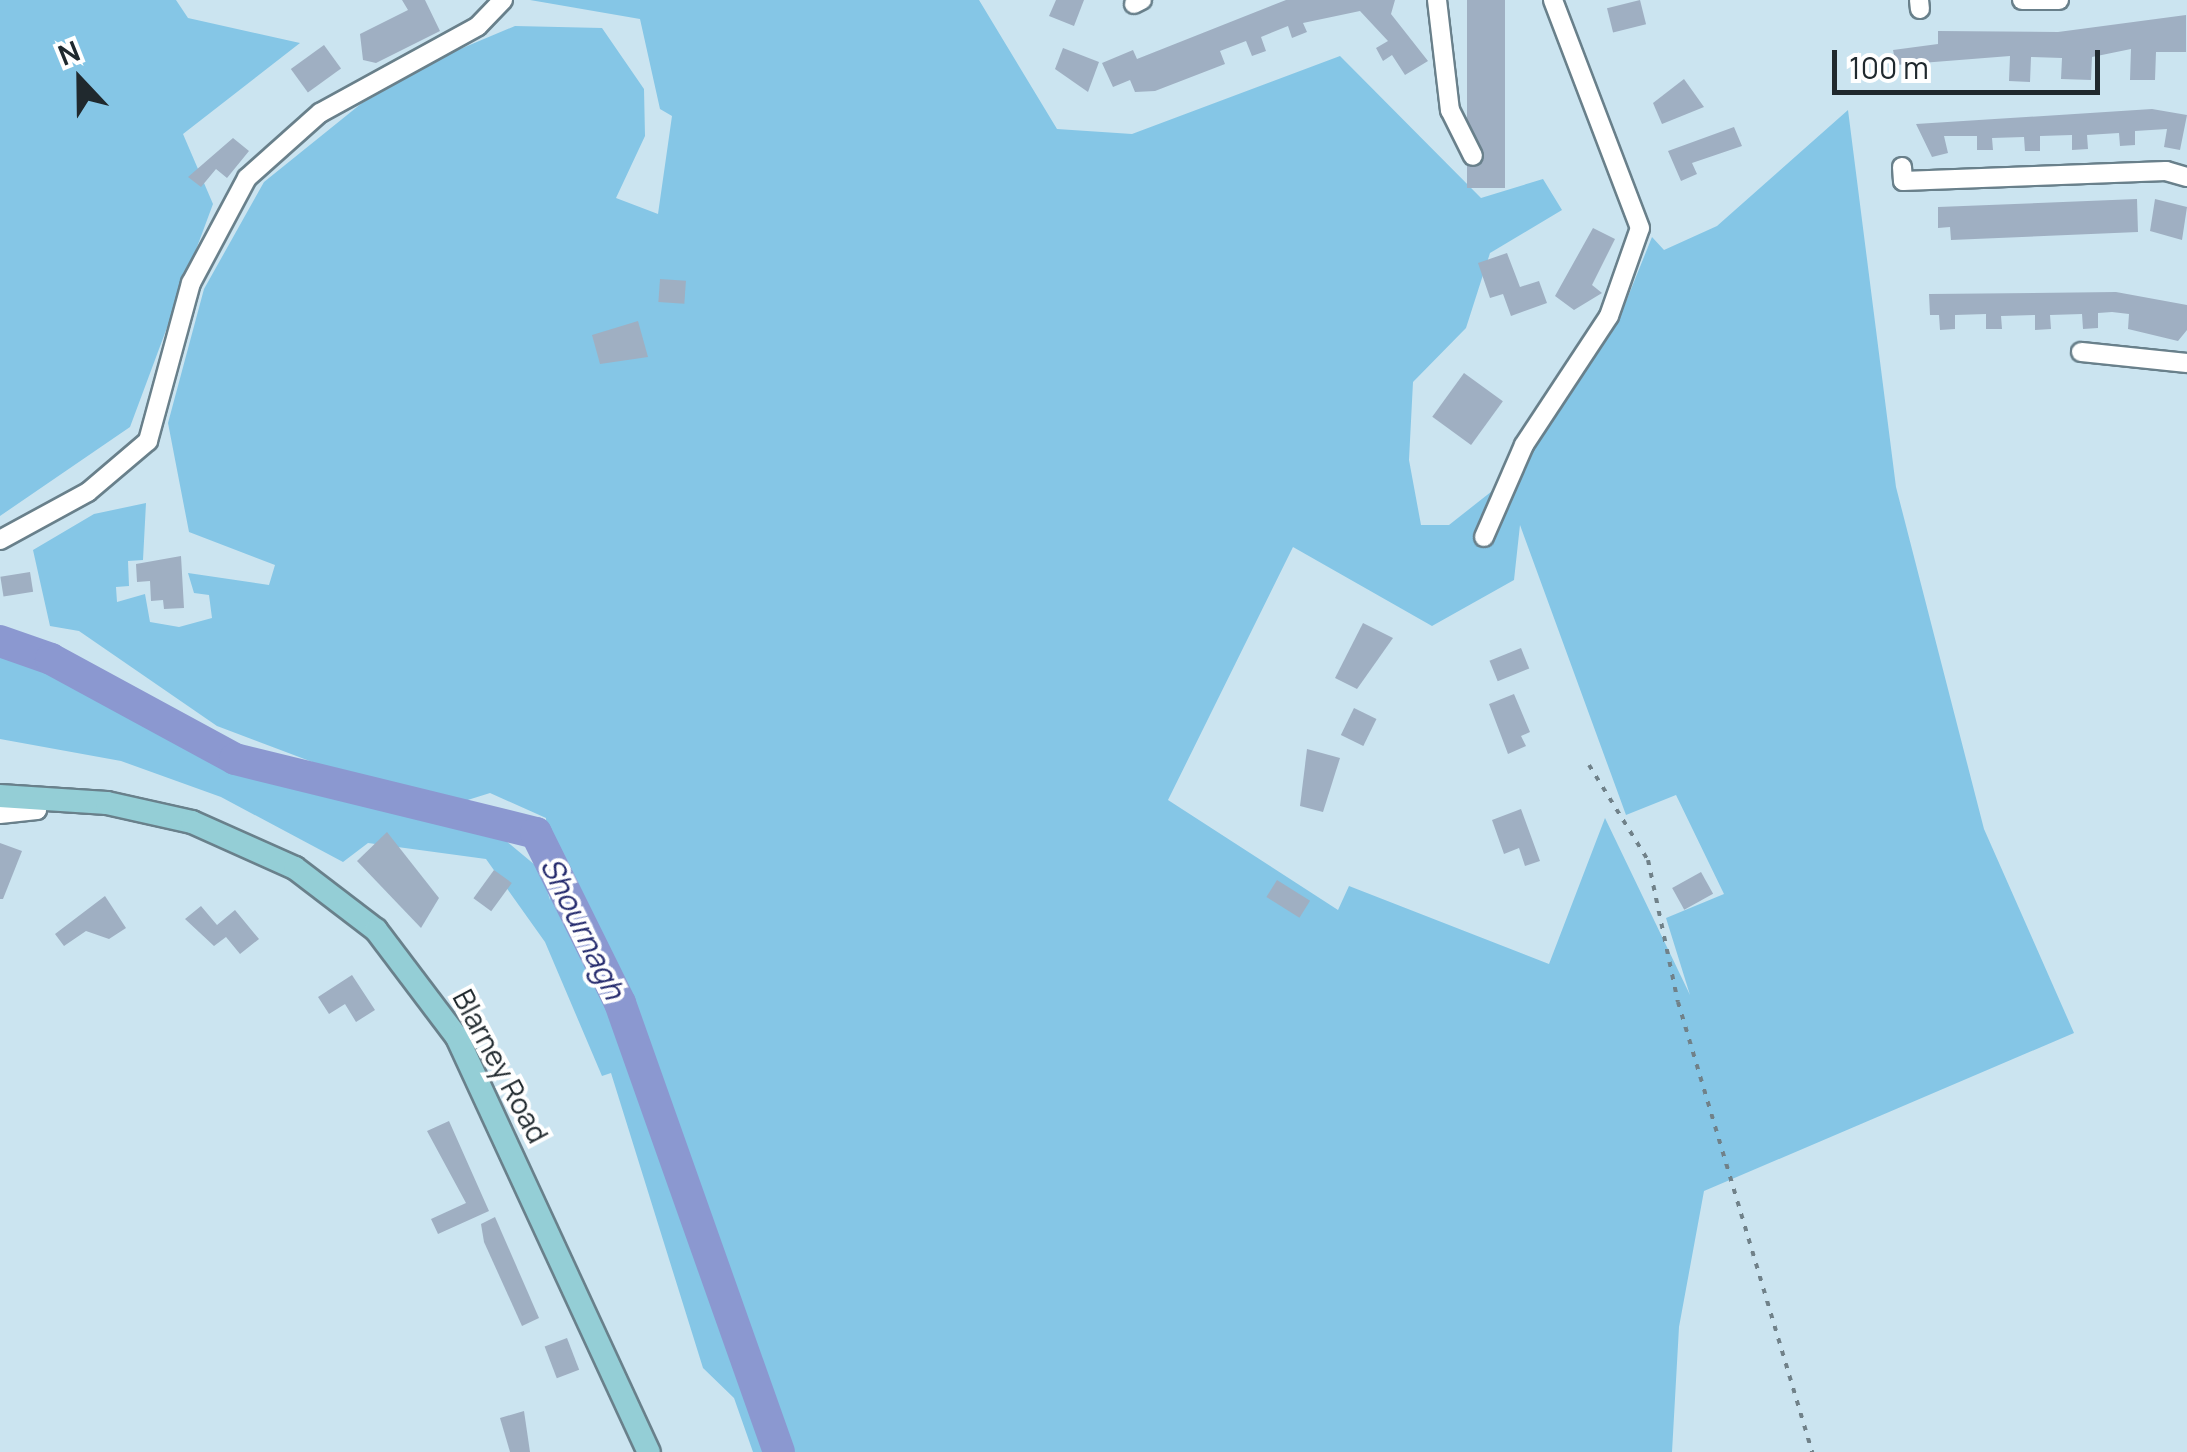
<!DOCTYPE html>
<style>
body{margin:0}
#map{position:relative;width:2187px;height:1452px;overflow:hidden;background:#cbe4f0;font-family:Manrope,sans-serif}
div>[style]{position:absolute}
.green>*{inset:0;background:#85c6e6}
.river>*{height:32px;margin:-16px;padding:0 16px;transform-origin:16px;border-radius:16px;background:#8b98d0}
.building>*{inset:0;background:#9fafc2;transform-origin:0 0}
.path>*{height:4px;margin-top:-2px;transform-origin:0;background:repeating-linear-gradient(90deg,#708189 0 5px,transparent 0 13px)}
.roads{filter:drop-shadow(2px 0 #69808b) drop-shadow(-2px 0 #69808b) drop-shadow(0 2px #69808b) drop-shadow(0 -2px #69808b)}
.minor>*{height:18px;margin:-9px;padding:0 9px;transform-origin:9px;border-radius:9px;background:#fff}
.major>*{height:22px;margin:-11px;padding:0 11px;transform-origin:11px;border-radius:11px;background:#94ced6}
span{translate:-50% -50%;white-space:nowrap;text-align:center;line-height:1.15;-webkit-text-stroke:8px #fff;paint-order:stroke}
.street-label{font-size:28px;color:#20292e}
.water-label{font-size:30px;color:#242a6d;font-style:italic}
.north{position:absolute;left:30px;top:30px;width:100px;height:100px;-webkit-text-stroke:8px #fff;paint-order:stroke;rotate:338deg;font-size:28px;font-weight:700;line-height:40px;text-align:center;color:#20292e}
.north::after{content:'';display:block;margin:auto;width:35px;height:45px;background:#20292e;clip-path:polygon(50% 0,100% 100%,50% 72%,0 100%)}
.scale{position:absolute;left:1832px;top:50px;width:268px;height:45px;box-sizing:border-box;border:5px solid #20292e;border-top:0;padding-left:12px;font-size:30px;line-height:35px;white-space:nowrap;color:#20292e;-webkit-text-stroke:8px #fff;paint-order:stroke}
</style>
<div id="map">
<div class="green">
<div style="clip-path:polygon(0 0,176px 0,188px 18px,300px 43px,183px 134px,213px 204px,130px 427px,0 516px)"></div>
<div style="clip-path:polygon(evenodd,530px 0,979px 0,1057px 129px,1132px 134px,1340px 56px,1481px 198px,1543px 179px,1562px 210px,1490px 253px,1466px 328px,1413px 382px,1409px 460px,1421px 525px,1449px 525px,1520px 469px,1621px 314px,1652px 237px,1664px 250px,1717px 226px,1848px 110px,1896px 487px,1984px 829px,2074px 1033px,1704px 1191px,1679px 1327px,1672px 1452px,790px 1452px,767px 1430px,771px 1452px,753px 1452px,734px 1398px,703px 1368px,611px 1073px,602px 1076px,545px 942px,486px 859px,368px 843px,343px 862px,221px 797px,121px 761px,0 739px,0 650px,237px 767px,505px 840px,541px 870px,550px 900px,546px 818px,490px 793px,455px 804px,376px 786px,217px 726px,79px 631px,50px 626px,33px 550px,94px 514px,146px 503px,143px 560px,128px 561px,129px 586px,116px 587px,117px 602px,145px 594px,150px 622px,179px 627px,212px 618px,209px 595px,194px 593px,188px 573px,269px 585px,275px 565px,189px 532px,168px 423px,204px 289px,264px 182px,362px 103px,453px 52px,515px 26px,602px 28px,644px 89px,645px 136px,616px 198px,658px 214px,672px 116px,660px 109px,640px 19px,530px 0,1520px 525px,1626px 815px,1676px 795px,1724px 894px,1666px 918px,1690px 995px,1605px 818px,1549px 964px,1349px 886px,1338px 910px,1168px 800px,1293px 547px,1432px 626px,1514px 580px,1520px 525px)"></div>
</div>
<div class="river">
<div style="left:0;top:641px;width:54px;rotate:19.4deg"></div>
<div style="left:51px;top:659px;width:209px;rotate:28.5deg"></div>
<div style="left:235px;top:759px;width:310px;rotate:13.8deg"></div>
<div style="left:536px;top:833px;width:190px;rotate:63.7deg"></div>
<div style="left:620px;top:1003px;width:476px;rotate:70.5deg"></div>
</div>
<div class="building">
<div style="clip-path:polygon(402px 0,425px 0,440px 31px,376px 63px,363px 60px,360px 34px,408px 10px)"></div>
<div style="clip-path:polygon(1056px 0,1084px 0,1074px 26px,1049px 16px)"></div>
<div style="clip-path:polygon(1286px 0,1395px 0,1391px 14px,1428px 61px,1405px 75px,1392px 55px,1383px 61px,1376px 48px,1388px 41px,1360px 11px,1303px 23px,1307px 32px,1292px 38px,1288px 26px,1261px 37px,1266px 51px,1252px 56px,1246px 41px,1220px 51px,1225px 64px,1155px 91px,1135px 92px,1130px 80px,1113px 87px,1102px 63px,1133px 50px,1137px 59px)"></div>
<div style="left:1467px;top:0;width:38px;height:188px"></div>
<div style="left:1640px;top:0;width:25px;height:34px;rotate:76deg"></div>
<div style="clip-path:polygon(2186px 15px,2186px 52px,2156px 52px,2155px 80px,2130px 80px,2131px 49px,2092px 57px,2091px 80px,2061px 79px,2062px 58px,2031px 57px,2030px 82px,2009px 81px,2010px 56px,1896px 65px,1893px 50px,1938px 44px,1938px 31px,2058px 32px)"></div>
<div style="left:324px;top:45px;width:29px;height:41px;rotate:54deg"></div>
<div style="clip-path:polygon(1063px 48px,1099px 62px,1088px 92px,1055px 69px)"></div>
<div style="clip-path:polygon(1684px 79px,1704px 107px,1662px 124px,1653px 103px)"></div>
<div style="clip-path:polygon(2152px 109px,2187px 115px,2180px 150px,2164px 147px,2167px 129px,2135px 131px,2135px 145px,2120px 146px,2119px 133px,2087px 135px,2088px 149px,2072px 150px,2072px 135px,2040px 136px,2040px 151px,2025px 151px,2024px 137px,1992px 138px,1993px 150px,1977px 150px,1977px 136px,1944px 136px,1948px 153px,1932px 157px,1916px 124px)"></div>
<div style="clip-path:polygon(1734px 127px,1742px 146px,1692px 163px,1697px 174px,1681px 181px,1668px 151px)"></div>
<div style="clip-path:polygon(233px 138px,249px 151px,227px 178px,216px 169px,201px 187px,188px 177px)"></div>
<div style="clip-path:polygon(2137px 199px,2138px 232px,1951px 240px,1950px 227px,1938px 228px,1938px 207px)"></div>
<div style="clip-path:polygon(2155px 199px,2187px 207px,2182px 240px,2150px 231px)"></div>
<div style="clip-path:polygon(1593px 228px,1615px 239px,1592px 285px,1602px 293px,1574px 310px,1555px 296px)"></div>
<div style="clip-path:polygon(1507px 253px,1520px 287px,1539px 281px,1547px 303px,1511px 316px,1503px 294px,1490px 298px,1478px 263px)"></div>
<div style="left:660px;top:279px;width:26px;height:23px;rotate:4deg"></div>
<div style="clip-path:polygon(2116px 292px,2187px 305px,2187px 330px,2178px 341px,2128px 329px,2129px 314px,2112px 312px,2098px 313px,2098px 328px,2083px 329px,2082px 314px,2050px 315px,2051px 329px,2035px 330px,2035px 315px,2001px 316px,2002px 329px,1986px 329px,1986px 314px,1955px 315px,1955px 329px,1940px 330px,1939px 315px,1930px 315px,1929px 294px)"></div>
<div style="clip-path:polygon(638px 321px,648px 357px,600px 364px,592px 335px)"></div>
<div style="left:1464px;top:373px;width:48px;height:54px;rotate:36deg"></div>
<div style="clip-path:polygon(181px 556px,184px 608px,164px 609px,163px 600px,151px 601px,150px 581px,137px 582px,136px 564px)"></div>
<div style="left:30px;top:572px;width:20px;height:30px;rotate:81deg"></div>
<div style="clip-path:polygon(1363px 623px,1393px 638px,1357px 689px,1335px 678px)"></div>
<div style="left:1521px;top:648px;width:22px;height:34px;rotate:68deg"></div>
<div style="clip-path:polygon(1514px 694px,1530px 732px,1521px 736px,1526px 746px,1508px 754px,1489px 704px)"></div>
<div style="left:1354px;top:708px;width:25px;height:30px;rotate:26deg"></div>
<div style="clip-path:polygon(1307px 749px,1340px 758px,1323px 812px,1300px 806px)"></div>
<div style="clip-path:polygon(1521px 809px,1540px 861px,1525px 866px,1519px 848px,1504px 854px,1492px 820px)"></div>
<div style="clip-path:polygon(387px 832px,439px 898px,421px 928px,357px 861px)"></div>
<div style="clip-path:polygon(0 843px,22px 851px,3px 899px,0 899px)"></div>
<div style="left:494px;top:870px;width:22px;height:35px;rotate:36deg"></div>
<div style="left:1701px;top:872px;width:25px;height:33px;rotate:61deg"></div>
<div style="left:1277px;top:880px;width:39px;height:20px;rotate:32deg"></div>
<div style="clip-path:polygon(105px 896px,126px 928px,109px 939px,86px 931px,64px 946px,55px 934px)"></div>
<div style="clip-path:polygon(201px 906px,217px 925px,235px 910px,259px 939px,240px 954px,226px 937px,214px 946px,185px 919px)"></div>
<div style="clip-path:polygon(352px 975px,375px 1010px,356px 1022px,345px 1004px,329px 1014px,318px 997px)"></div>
<div style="clip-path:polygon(449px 1121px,489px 1211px,438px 1234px,431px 1219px,466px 1203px,427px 1131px)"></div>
<div style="clip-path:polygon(495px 1217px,539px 1318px,522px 1326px,484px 1242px,481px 1224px)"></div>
<div style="left:567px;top:1338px;width:34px;height:24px;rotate:69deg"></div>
<div style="clip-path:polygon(524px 1411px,530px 1452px,510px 1452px,500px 1418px)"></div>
</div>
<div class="path">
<div style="left:1589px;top:765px;width:112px;rotate:58.2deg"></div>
<div style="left:1648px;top:860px;width:145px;rotate:78.1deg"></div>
<div style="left:1678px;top:1002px;width:470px;rotate:73.4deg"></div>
</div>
<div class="roads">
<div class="minor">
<div style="left:1437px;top:0;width:111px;rotate:83.3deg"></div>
<div style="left:1450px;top:110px;width:51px;rotate:63.4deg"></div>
<div style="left:1919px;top:0;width:9px;rotate:84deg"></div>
<div style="left:2022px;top:0;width:37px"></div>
<div style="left:1134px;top:4px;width:9px;rotate:-27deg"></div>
<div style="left:1902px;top:167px;width:14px;rotate:86deg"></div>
<div style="left:1903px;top:181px;width:263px;rotate:-2.2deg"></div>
<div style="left:2166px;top:171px;width:22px;rotate:16deg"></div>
<div style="left:2081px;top:352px;width:107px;rotate:5.9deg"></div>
<div style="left:1484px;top:537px;width:100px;rotate:-66.5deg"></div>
<div style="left:1524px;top:445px;width:154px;rotate:-56.6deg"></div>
<div style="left:1609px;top:316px;width:93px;rotate:-70.6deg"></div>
<div style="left:1640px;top:228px;width:244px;rotate:-110.9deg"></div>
<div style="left:0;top:540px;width:100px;rotate:-28.6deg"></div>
<div style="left:88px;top:492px;width:79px;rotate:-40.4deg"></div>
<div style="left:148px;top:441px;width:164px;rotate:-74.8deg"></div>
<div style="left:191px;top:283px;width:119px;rotate:-61.9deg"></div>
<div style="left:247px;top:178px;width:98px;rotate:-41.7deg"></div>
<div style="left:320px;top:113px;width:180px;rotate:-28.8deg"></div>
<div style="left:478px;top:26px;width:36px;rotate:-46deg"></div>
<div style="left:0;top:814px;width:37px;rotate:-6deg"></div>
<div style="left:37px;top:810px;width:12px;rotate:-90deg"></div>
</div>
<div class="major">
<div style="left:0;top:796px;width:107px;rotate:3.7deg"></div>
<div style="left:107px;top:803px;width:87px;rotate:12.6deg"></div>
<div style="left:192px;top:822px;width:113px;rotate:24.1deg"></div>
<div style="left:295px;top:868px;width:102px;rotate:37.4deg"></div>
<div style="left:376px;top:930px;width:134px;rotate:52.9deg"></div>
<div style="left:457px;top:1037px;width:457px;rotate:65.2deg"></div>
</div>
</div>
<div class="street-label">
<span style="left:501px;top:1066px;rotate:62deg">Blarney Road</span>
</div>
<div class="water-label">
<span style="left:583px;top:928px;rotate:64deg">Shournagh</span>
</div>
<div class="north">N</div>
<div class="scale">100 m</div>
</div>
